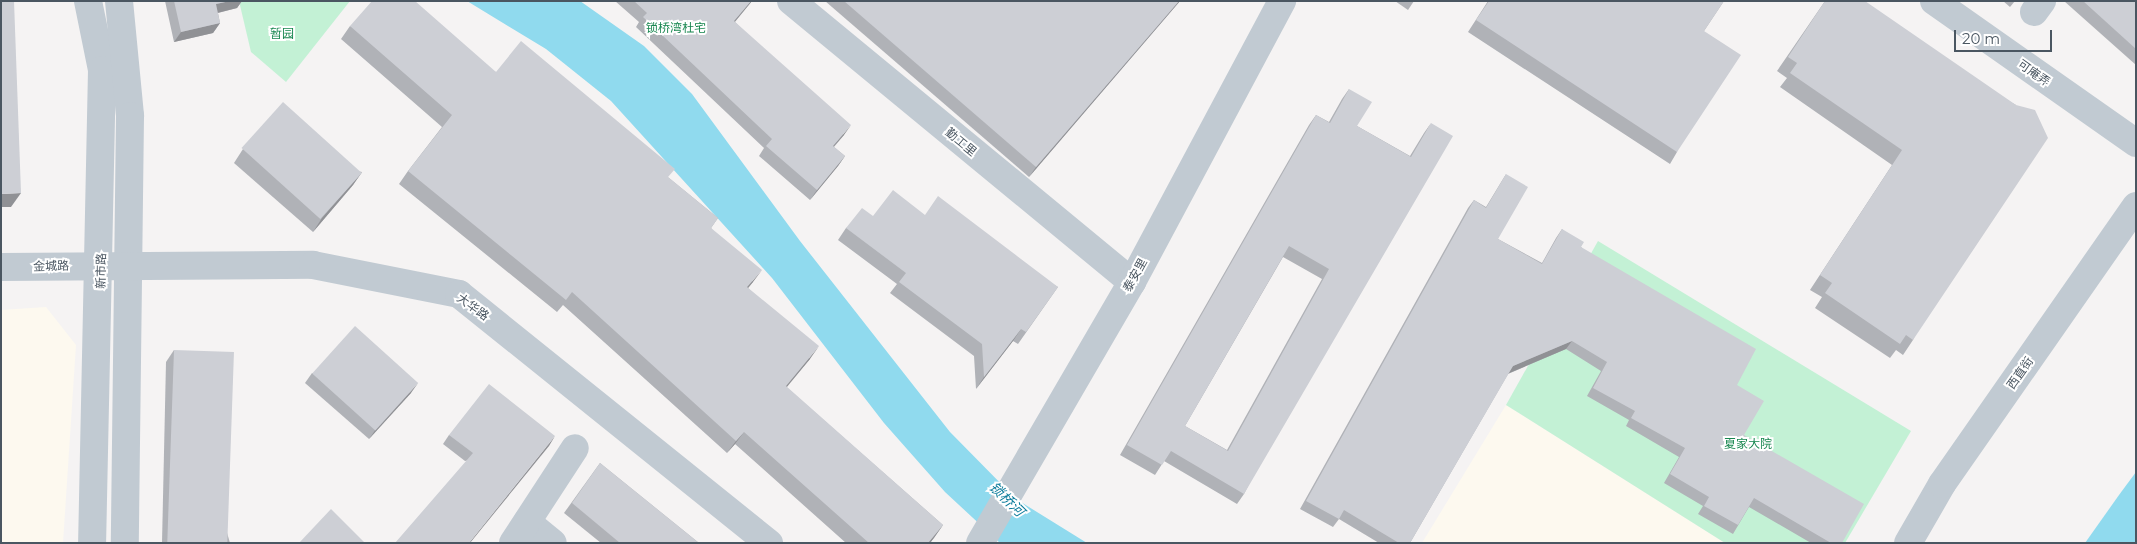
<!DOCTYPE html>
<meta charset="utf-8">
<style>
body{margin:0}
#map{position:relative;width:2137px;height:544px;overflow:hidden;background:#f5f3f3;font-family:Montserrat,"Noto Sans SC",sans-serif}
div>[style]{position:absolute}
.commercial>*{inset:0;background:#fdf9ef}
.green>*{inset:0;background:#c3f1d5}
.water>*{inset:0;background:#90daee}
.minor>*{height:28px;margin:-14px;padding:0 14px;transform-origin:14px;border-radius:14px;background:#c1cad2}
.wall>*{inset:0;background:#b0b2b7}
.shaded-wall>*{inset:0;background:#909195}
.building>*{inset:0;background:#cdcfd5;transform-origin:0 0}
span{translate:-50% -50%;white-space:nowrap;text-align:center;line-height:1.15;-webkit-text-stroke:4px #fff;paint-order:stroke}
.park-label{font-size:12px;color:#17864f}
.street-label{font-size:12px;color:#4a5661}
.water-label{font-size:14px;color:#0c7c9b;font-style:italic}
.frame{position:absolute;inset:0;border:2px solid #4a5661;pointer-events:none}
.scale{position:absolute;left:1954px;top:30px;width:98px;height:22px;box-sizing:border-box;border:2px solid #4a5661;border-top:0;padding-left:6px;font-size:15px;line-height:18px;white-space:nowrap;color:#4a5661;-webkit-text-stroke:4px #fff;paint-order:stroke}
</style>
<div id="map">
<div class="commercial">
<div style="clip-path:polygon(46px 307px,76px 345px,63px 543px,1px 543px,1px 310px)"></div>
<div style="clip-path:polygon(1506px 405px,1725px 543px,1422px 543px)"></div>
</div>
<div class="green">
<div style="clip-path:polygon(239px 1px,350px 1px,286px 82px,251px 52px)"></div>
<div style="clip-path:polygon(1598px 241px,1911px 431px,1845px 543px,1725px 543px,1506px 405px)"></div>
</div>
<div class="water">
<div style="clip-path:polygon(467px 1px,580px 1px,644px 46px,692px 94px,800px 241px,950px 432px,1016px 499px,1087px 543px,1000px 543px,945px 492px,884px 423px,772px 278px,611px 101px,546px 49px)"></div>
<div style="clip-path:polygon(2136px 472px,2136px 543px,2085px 543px,2119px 495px)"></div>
</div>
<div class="minor">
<div style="left:88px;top:1px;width:70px;rotate:78.5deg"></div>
<div style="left:102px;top:70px;width:473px;rotate:91.2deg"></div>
<div style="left:119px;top:1px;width:116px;rotate:84.5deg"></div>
<div style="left:130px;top:116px;width:427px;rotate:90.7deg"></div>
<div style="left:791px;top:1px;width:442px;rotate:39.5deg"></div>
<div style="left:1934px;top:1px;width:247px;rotate:35.1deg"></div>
<div style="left:2034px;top:12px;width:14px;rotate:-54deg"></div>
<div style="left:1px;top:267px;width:312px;rotate:-0.4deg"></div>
<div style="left:313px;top:265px;width:149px;rotate:11.2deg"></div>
<div style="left:459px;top:294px;width:398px;rotate:38.8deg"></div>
<div style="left:527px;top:522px;width:33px;rotate:39deg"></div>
<div style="left:513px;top:543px;width:113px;rotate:-56.9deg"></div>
<div style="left:980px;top:543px;width:302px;rotate:-59.8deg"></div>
<div style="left:1132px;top:282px;width:319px;rotate:-61.9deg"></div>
<div style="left:1908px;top:543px;width:68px;rotate:-60deg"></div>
<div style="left:1942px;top:484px;width:339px;rotate:-55.1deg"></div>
</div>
<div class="wall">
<div style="clip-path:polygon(165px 1px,242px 1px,237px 8px,218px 13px,220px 23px,213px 33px,174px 42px)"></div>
<div style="clip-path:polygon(615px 1px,752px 1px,735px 22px,844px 135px,834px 147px,845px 156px,838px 166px,810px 200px,759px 156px,764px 148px,636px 27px,639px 22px)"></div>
<div style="clip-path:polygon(825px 1px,1180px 1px,1029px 177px)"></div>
<div style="clip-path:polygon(1395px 1px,1414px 1px,1408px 10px)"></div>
<div style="clip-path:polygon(1488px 1px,1724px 1px,1704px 31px,1677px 152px,1670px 164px,1468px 32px)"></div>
<div style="clip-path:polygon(1825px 1px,2016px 105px,1913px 340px,1903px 355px,1896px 350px,1890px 358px,1815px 308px,1822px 297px,1810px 290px,1892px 165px,1780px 87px,1787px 78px,1777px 71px)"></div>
<div style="clip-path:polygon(2003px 1px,2015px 1px,2010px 7px)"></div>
<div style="clip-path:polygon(2064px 1px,2136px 1px,2136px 65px)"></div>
<div style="clip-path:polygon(350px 26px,496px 72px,669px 178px,718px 218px,711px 228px,753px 282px,748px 288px,810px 359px,786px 387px,943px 525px,930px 543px,846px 543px,735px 444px,727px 453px,563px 305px,557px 312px,399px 184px,408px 171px,442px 127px,341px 39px)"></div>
<div style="clip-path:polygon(evenodd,1349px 89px,1357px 126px,1410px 156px,1424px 133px,1431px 123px,1244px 494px,1237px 504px,1164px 461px,1155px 475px,1120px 455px,1309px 125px,1316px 115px,1329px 122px,1342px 99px,1349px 89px,1283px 257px,1322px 279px,1227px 450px,1185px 426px,1283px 257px)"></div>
<div style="clip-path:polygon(243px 149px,362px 172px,353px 185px,313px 232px,234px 163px)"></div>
<div style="clip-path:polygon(1506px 174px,1498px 239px,1542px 263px,1556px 238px,1562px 229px,1581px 247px,1737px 385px,1744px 435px,1842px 543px,1811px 543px,1749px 507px,1733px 534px,1698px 514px,1703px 506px,1664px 483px,1679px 457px,1626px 426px,1629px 420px,1587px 396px,1601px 371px,1566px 349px,1508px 374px,1410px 543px,1379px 543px,1339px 519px,1333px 527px,1300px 509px,1468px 208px,1474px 200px,1486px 207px)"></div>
<div style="clip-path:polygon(925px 215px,1058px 287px,1018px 344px,1013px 341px,976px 389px,974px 356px,890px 293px,897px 284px,838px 240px,846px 228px,873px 216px)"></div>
<div style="clip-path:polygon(174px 350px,230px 543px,162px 543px,166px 362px)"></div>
<div style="clip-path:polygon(312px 373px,411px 393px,369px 439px,305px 383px)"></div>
<div style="clip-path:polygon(449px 435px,549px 446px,465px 461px,443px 444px)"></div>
<div style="clip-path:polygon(600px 463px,699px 543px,601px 543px,564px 513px)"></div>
</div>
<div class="shaded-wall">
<div style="clip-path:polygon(230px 1px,242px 1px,237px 8px,209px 15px,216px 4px)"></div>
<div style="clip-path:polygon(751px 1px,752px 1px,727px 31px,734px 21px)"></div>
<div style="clip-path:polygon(1179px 1px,1180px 1px,1029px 177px,1036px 167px)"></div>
<div style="clip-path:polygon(220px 23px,213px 33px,174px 42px,181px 32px)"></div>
<div style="clip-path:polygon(851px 125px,844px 135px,826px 155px,833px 146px)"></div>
<div style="clip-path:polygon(845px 156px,838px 166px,810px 200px,817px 190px)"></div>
<div style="clip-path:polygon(362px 172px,353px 185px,313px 232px,322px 218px)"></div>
<div style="clip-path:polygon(21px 193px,11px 207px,1px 207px,1px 194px)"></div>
<div style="clip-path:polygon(762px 270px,753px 282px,738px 300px,747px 287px)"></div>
<div style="clip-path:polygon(1021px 329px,1013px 341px,976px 389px,984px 377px)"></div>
<div style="clip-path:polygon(1572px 341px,1566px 349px,1507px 374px,1513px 366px)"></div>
<div style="clip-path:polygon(819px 346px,810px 359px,777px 399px,786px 386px)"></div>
<div style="clip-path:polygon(418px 383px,411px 393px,369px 439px,376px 429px)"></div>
<div style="clip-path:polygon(744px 432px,735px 444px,727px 453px,736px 441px)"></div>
<div style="clip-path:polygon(555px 436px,549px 446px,470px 543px,469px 543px)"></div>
<div style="clip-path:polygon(943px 525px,934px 538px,930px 543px,928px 543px)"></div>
</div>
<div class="building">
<div style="clip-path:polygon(1px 1px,14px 1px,21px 193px,1px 194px)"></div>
<div style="clip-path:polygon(174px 1px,230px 1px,216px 4px,220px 23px,181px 32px)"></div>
<div style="clip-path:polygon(372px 1px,415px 1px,496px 72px,521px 41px,675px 169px,668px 177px,718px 218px,711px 228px,762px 270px,747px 287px,819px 346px,786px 386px,943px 525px,928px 543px,869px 543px,744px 432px,736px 441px,572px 292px,566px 300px,408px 171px,452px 115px,350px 26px)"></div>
<div style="clip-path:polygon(634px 1px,751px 1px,734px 21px,851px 125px,833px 146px,845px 156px,817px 190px,766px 146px,772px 139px,643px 17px,647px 13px)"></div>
<div style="clip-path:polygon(844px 1px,1179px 1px,1036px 167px)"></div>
<div style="clip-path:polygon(1489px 1px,1724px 1px,1704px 31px,1741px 55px,1677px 152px,1476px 20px)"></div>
<div style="clip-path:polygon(1825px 1px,1865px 1px,2016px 105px,2035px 110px,2048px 138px,1913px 340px,1906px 335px,1900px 344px,1825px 293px,1832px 283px,1820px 275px,1902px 150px,1790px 73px,1797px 63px,1788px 57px)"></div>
<div style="clip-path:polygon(2083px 1px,2136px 1px,2136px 49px)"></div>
<div style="clip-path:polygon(evenodd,1349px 89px,1372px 102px,1357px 126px,1411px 157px,1431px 123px,1453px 136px,1244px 494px,1171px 451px,1162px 465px,1127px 445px,1316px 115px,1330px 123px,1349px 89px,1289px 246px,1329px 269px,1228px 451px,1185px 426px,1289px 246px)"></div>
<div style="left:283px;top:102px;width:106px;height:62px;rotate:42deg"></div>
<div style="clip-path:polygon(1506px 174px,1528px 187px,1498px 239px,1542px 264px,1562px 229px,1584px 242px,1581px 247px,1756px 349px,1737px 385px,1764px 401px,1744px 435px,1864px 504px,1842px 543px,1831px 543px,1754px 498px,1738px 525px,1704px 506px,1709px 497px,1670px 474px,1685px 448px,1631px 418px,1635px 411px,1593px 388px,1607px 362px,1572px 341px,1513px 366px,1410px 543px,1399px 543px,1344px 510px,1339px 519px,1306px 501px,1474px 200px,1486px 208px)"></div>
<div style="clip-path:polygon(893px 190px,925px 215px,938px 196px,1058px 287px,1026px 332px,1021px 329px,984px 377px,982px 344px,899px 282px,906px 273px,846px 228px,862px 208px,873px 216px)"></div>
<div style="left:355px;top:326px;width:85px;height:64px;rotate:42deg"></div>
<div style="left:174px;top:350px;width:60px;height:193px;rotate:2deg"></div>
<div style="clip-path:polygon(489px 384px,555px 436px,469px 543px,395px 543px,473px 453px,449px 435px)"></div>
<div style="clip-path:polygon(600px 463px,699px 543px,620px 543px,572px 503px)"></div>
<div style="clip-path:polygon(331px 509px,365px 543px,299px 543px)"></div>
</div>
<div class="park-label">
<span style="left:676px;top:28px">锁桥湾杜宅</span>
<span style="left:282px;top:34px">暂园</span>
<span style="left:1748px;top:444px">夏家大院</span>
</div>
<div class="street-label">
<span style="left:2034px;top:73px;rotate:35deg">可庵弄</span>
<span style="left:961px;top:142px;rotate:40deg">勤工里</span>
<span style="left:51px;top:266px;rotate:-2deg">金城路</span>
<span style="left:101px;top:271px;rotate:-89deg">新市路</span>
<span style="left:1135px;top:275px;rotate:-61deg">泰安里</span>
<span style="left:473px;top:307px;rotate:36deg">大华路</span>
<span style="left:2020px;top:373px;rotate:-55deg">西直街</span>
</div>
<div class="water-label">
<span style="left:1007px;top:499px;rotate:44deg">锁桥河</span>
</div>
<div class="frame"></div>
<div class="scale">20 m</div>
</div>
